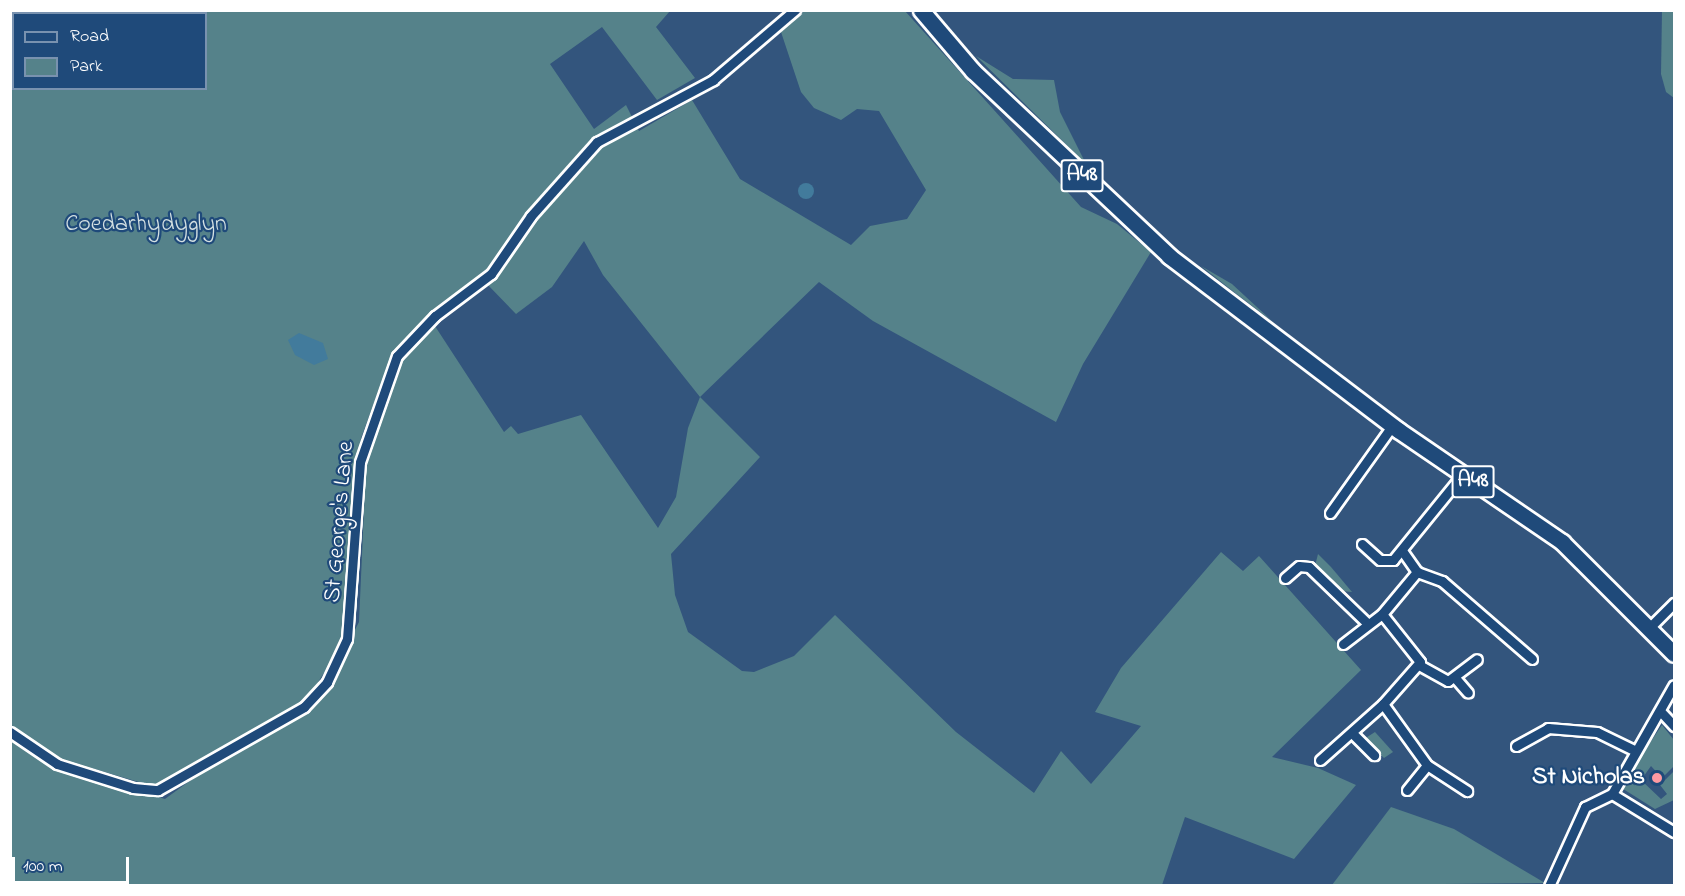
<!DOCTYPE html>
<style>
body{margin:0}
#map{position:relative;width:1685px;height:896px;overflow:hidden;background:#33557d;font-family:"Indie Flower",sans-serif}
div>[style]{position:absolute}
.green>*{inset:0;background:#55828a}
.water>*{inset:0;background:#427b9c}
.round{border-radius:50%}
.roads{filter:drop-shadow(2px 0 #fff) drop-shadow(-2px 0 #fff) drop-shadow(0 2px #fff) drop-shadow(0 -2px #fff)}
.minor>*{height:9px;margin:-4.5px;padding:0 4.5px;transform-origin:4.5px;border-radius:4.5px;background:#1f4a7a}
.primary>*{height:15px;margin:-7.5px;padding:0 7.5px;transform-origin:7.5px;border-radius:7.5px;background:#1f4a7a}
.dots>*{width:16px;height:16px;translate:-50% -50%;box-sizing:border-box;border:3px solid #1f4a7a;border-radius:50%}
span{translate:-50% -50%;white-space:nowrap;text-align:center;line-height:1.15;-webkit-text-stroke:4.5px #1f4a7a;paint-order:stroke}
.shield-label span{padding:2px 4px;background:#1f4a7a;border:2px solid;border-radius:4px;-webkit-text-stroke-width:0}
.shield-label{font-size:22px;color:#fff;font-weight:700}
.park-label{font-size:24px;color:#d4e0e2}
.street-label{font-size:24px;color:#fff}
.poi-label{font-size:24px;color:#fff;font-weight:700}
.right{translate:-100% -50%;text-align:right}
.frame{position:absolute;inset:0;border:12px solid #fff;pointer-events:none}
.legend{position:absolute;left:12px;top:12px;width:195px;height:78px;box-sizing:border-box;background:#1f4a7a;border:2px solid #7992af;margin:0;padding:8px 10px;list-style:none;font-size:18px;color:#fff}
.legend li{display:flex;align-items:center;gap:12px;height:30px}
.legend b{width:30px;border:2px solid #7992af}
.scale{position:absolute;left:12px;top:857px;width:117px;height:27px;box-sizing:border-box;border:3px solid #fff;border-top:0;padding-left:8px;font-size:18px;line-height:21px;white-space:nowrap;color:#fff;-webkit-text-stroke:4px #1f4a7a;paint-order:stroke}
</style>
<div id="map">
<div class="green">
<div style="clip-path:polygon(evenodd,11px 10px,670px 11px,656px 27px,695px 78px,657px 100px,602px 27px,550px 64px,594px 129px,626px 105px,639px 131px,692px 100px,740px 179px,851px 245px,870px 226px,907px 219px,926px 190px,879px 111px,857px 109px,841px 120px,814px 108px,801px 92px,781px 32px,804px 11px,905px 11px,1081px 207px,1117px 224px,1151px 252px,1083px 364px,1056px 422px,873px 321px,819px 282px,700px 397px,760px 457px,671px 554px,675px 595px,688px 632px,742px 671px,754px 672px,794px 656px,835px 615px,956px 732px,1034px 793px,1061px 751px,1091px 784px,1141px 726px,1095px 712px,1121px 668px,1221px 552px,1243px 571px,1259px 556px,1361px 670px,1272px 757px,1318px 768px,1356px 785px,1294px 859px,1185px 817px,1162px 885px,11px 885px,11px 736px,45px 764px,165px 799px,232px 750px,296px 719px,319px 699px,359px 622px,367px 442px,402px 356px,394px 349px,361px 438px,345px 625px,339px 649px,310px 695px,292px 711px,156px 787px,60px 759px,11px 728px,11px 10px,14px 14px,206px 14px,206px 88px,14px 88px,14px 14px,11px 10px,584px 241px,603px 275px,700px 397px,688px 428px,676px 497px,658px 528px,581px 415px,518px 434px,511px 426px,504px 432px,433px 323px,486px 283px,516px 314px,552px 287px,584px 241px)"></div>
<div style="clip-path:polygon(1662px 11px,1674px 11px,1674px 98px,1666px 92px,1661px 74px)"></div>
<div style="clip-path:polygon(976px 56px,1013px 79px,1054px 80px,1060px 112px,1086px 164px)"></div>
<div style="clip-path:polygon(1201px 266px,1232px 284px,1272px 321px,1234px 292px)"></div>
<div style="clip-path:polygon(1318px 554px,1331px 567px,1352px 592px,1341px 591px,1315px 566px)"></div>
<div style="clip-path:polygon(1662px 725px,1674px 740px,1674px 766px,1662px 778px,1651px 766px,1641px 780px,1661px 799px,1667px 794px,1660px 785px,1674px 771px,1674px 800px,1655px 809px,1620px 787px)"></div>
<div style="clip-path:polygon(1375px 732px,1393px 752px,1384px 758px,1364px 739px)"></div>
<div style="clip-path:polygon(1391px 807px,1454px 829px,1545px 883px,1332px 885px)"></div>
</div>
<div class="water">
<div class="round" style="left:798px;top:183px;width:16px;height:16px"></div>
<div style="clip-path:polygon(299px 333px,323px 343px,328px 359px,314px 365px,295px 355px,288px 340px)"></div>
</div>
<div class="roads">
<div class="minor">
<div style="left:1330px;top:513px;width:107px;rotate:-54.5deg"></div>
<div style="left:1362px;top:544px;width:24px;rotate:42deg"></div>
<div style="left:1380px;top:560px;width:13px"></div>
<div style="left:1393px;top:560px;width:109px;rotate:-50.9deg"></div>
<div style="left:1403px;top:552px;width:24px;rotate:55deg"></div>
<div style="left:1417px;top:572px;width:27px;rotate:20deg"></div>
<div style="left:1442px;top:581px;width:119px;rotate:40.9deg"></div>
<div style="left:1285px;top:578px;width:18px;rotate:-41deg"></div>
<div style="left:1299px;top:566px;width:10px;rotate:6deg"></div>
<div style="left:1309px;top:567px;width:81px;rotate:44deg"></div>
<div style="left:1382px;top:614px;width:61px;rotate:51.6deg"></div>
<div style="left:1420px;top:662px;width:56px;rotate:131.4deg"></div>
<div style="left:1383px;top:704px;width:75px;rotate:54.2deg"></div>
<div style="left:1427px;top:765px;width:48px;rotate:33deg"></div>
<div style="left:1651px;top:626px;width:33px;rotate:-45deg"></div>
<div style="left:1343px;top:644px;width:49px;rotate:-37.6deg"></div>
<div style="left:1382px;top:614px;width:55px;rotate:-50.2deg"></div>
<div style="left:1419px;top:665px;width:33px;rotate:29deg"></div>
<div style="left:1448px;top:681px;width:36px;rotate:-37deg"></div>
<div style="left:1456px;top:679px;width:18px;rotate:49deg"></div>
<div style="left:1662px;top:713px;width:18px;rotate:47deg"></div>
<div style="left:10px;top:732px;width:57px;rotate:34.2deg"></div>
<div style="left:57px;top:764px;width:80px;rotate:17.5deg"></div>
<div style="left:133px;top:788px;width:25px;rotate:5deg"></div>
<div style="left:158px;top:790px;width:168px;rotate:-29.6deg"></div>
<div style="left:304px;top:707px;width:34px;rotate:-47deg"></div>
<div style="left:327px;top:682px;width:47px;rotate:-65.1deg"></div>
<div style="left:347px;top:639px;width:177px;rotate:-85.8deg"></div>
<div style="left:360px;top:462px;width:112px;rotate:-70.8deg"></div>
<div style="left:397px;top:356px;width:55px;rotate:-46.5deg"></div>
<div style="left:435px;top:316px;width:70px;rotate:-36.9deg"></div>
<div style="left:491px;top:274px;width:70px;rotate:-55.4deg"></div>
<div style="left:531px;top:216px;width:99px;rotate:-48.3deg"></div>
<div style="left:597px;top:142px;width:132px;rotate:-28.1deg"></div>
<div style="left:713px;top:80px;width:108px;rotate:-40.5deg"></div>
<div style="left:1353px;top:734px;width:30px;rotate:45deg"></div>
<div style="left:1516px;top:746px;width:37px;rotate:-29deg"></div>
<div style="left:1548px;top:728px;width:49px;rotate:4.7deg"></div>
<div style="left:1597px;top:732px;width:43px;rotate:26deg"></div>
<div style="left:1320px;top:760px;width:84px;rotate:-41.6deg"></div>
<div style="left:1407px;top:790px;width:32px;rotate:-51deg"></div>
<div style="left:1612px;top:794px;width:73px;rotate:31.5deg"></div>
<div style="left:1549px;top:886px;width:87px;rotate:-65.5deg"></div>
<div style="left:1585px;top:807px;width:30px;rotate:-26deg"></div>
<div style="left:1612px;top:794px;width:125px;rotate:-60.4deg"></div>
</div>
<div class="primary">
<div style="left:921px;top:10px;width:80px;rotate:49.6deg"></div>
<div style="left:973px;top:71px;width:270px;rotate:43.3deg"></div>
<div style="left:1169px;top:256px;width:288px;rotate:37.2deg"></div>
<div style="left:1398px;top:430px;width:199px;rotate:34.3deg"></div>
<div style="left:1562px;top:542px;width:158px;rotate:45deg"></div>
</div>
</div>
<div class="dots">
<div style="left:1657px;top:778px;background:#ff9aa2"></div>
</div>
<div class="shield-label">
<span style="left:1082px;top:176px">A48</span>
<span style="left:1473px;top:482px">A48</span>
</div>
<div class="park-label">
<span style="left:146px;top:225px">Coedarhydyglyn</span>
</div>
<div class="street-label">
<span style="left:340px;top:522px;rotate:-85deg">St George's Lane</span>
</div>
<div class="poi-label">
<span class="right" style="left:1645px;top:778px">St Nicholas</span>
</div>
<div class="frame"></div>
<ul class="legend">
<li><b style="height:8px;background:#1f4a7a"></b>Road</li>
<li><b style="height:16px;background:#55828a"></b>Park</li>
</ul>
<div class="scale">100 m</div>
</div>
